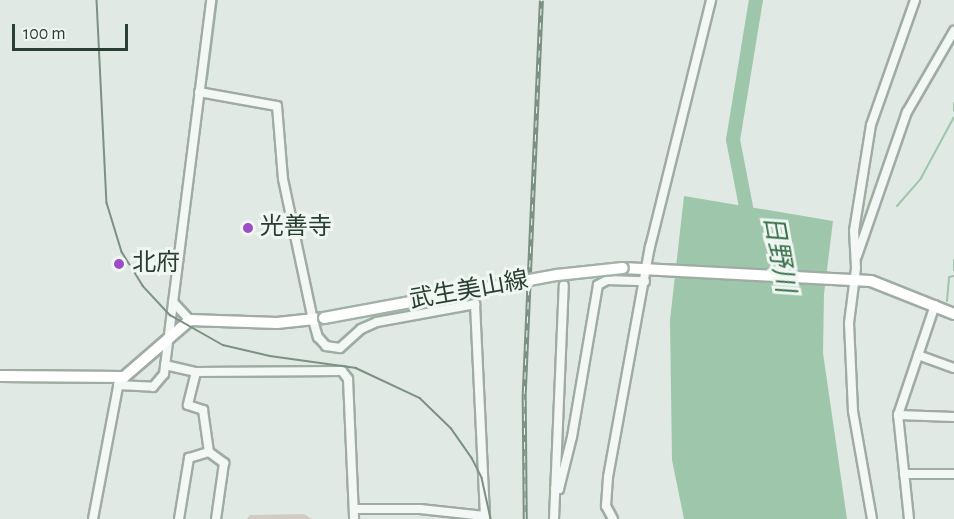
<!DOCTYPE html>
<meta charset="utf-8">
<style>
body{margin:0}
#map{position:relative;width:954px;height:519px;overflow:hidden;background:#e1e9e4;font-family:"Alegreya Sans","Noto Sans JP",sans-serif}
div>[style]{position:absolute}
.green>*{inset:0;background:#d2cbc2}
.water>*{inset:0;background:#9ec6ab}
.stream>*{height:2px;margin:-1px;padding:0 1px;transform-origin:1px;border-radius:1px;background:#9ec6ab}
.river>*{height:14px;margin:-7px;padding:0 7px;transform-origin:7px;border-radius:7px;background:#9ec6ab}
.roads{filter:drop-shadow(2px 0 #9faca4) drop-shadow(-2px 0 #9faca4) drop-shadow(0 2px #9faca4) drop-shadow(0 -2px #9faca4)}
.minor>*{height:8px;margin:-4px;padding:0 4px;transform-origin:4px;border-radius:4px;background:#f3f7f5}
.major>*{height:10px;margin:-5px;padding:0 5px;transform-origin:5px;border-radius:5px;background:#fff}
.tram>*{height:1.5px;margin:-0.75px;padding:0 0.75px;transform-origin:0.75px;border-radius:0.75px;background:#7b9184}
.rail>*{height:4.5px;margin-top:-2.25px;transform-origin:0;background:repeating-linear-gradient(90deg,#f0f6f2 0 7px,#7b9184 0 14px);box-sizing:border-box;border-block:2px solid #7b9184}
.bridges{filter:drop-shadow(2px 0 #a1b3a8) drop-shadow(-2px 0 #a1b3a8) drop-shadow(0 2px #a1b3a8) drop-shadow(0 -2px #a1b3a8)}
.major-bridge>*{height:10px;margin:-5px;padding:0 5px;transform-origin:5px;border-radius:5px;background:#fff}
.dots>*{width:16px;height:16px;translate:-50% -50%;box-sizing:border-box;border:3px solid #f0f6f2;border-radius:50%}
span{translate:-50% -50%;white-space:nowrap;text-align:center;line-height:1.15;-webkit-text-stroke:6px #f0f6f2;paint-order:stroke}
.poi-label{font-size:24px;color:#2a3f33}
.left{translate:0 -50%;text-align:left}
.street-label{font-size:24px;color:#2a3f33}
.water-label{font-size:26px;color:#37704b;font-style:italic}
.scale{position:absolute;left:12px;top:24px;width:116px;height:27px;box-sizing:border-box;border:3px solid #2a3f33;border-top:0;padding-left:8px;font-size:18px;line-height:21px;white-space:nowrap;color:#2a3f33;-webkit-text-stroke:4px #f0f6f2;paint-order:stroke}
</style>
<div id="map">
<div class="green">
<div style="clip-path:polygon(304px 514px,312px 519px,247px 519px,250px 515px)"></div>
</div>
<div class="water">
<div style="clip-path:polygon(684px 196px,833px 221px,824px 294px,823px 353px,847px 519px,684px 519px,672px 460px,670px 320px)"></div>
</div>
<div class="stream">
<div style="left:207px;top:79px;width:80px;rotate:-82.8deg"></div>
<div style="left:954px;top:103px;width:8px;rotate:90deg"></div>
<div style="left:897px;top:206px;width:37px;rotate:-49deg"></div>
<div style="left:921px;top:178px;width:69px;rotate:-61.6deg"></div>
<div style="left:954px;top:260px;width:10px;rotate:90deg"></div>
<div style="left:947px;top:301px;width:24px;rotate:-85deg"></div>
<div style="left:949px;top:277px;width:5px;rotate:-11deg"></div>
</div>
<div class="river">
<div style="left:749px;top:222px;width:84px;rotate:-101deg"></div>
<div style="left:733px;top:140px;width:142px;rotate:-80.7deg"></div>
</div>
<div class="roads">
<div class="minor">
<div style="left:199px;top:92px;width:79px;rotate:10.2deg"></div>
<div style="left:277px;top:106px;width:73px;rotate:85.3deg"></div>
<div style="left:283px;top:179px;width:144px;rotate:78deg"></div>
<div style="left:313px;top:320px;width:18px;rotate:74deg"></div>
<div style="left:318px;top:337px;width:12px;rotate:48deg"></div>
<div style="left:326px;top:346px;width:14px;rotate:8deg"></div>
<div style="left:340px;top:348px;width:28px;rotate:-42deg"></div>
<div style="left:361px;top:329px;width:17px;rotate:-24deg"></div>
<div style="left:377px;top:322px;width:100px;rotate:-10.4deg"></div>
<div style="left:475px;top:304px;width:215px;rotate:87.3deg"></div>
<div style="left:857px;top:256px;width:152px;rotate:-70.9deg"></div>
<div style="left:907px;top:112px;width:94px;rotate:-59.9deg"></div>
<div style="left:173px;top:302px;width:25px;rotate:47deg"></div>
<div style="left:918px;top:355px;width:38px;rotate:20deg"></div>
<div style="left:165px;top:365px;width:32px;rotate:13deg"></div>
<div style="left:196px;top:372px;width:146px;rotate:-0.4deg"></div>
<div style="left:342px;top:371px;width:10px;rotate:53deg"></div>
<div style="left:348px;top:379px;width:140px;rotate:87.5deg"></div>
<div style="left:196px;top:372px;width:34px;rotate:104deg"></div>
<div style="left:188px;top:405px;width:16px;rotate:18deg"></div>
<div style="left:203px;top:410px;width:42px;rotate:81.9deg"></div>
<div style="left:209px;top:452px;width:19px;rotate:36deg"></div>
<div style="left:224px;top:463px;width:57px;rotate:98.1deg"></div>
<div style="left:118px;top:385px;width:35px;rotate:3deg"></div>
<div style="left:153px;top:387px;width:17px;rotate:-50deg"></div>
<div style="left:164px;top:374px;width:377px;rotate:-82.8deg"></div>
<div style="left:898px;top:415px;width:56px;rotate:2deg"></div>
<div style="left:904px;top:474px;width:50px"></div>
<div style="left:555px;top:489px;width:4px"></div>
<div style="left:559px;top:489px;width:54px;rotate:-76deg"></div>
<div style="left:572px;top:437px;width:154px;rotate:-80.3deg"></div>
<div style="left:598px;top:285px;width:10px;rotate:-29deg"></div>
<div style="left:607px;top:280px;width:38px;rotate:2deg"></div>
<div style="left:354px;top:509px;width:66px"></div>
<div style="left:420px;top:509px;width:65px;rotate:6.1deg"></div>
<div style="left:93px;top:519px;width:140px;rotate:-79.3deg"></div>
<div style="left:179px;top:519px;width:62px;rotate:-80.7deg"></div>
<div style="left:189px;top:458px;width:21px;rotate:-17deg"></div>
<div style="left:554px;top:519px;width:234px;rotate:-87.6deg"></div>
<div style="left:613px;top:519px;width:15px;rotate:-118deg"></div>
<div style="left:606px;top:506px;width:29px;rotate:-86deg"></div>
<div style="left:608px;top:477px;width:234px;rotate:-79.7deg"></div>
<div style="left:650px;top:247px;width:254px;rotate:-76.1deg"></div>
<div style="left:872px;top:519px;width:110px;rotate:-100deg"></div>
<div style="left:853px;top:411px;width:88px;rotate:-92.6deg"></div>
<div style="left:849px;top:323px;width:55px;rotate:-82.7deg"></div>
<div style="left:856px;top:268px;width:37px;rotate:-93deg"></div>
<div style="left:854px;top:231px;width:107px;rotate:-80.9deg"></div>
<div style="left:871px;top:125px;width:133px;rotate:-70.6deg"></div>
<div style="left:909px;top:519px;width:105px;rotate:-96deg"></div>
<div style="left:898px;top:415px;width:116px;rotate:-71.4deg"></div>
</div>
<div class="major">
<div style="left:623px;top:268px;width:248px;rotate:3deg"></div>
<div style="left:871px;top:281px;width:89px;rotate:21.7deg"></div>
<div style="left:0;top:376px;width:124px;rotate:0.5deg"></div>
<div style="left:124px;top:377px;width:87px;rotate:-40.8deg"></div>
<div style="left:190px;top:320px;width:87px;rotate:2deg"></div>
<div style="left:277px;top:323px;width:47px;rotate:-6.1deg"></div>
</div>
</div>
<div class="tram">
<div style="left:97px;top:0;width:203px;rotate:87.2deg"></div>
<div style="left:107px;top:203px;width:51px;rotate:73deg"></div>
<div style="left:122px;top:252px;width:40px;rotate:58deg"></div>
<div style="left:143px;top:286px;width:40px;rotate:47deg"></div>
<div style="left:170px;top:315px;width:61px;rotate:29.5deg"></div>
<div style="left:223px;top:345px;width:48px;rotate:13.2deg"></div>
<div style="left:270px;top:356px;width:87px;rotate:7.9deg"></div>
<div style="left:356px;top:368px;width:71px;rotate:25.1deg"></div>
<div style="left:420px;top:398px;width:43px;rotate:44.1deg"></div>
<div style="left:451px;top:428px;width:37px;rotate:55deg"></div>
<div style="left:472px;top:458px;width:22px;rotate:63deg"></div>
<div style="left:482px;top:478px;width:42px;rotate:77.6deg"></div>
</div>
<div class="rail">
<div style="left:525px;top:519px;width:126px;rotate:-90.5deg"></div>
<div style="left:524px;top:393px;width:393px;rotate:-87.5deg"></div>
</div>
<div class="bridges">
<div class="major-bridge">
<div style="left:324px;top:318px;width:237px;rotate:-10.5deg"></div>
<div style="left:557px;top:275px;width:66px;rotate:-6.1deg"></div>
</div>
</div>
<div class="dots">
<div style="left:248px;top:228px;background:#9b4ec5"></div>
<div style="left:119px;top:264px;background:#9b4ec5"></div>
</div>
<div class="poi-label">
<span class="left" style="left:260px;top:228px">光善寺</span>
<span class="left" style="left:132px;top:264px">北府</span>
</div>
<div class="street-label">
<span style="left:469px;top:291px;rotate:-10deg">武生美山線</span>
</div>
<div class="water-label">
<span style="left:778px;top:254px;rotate:80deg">日野川</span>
</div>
<div class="scale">100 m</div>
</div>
